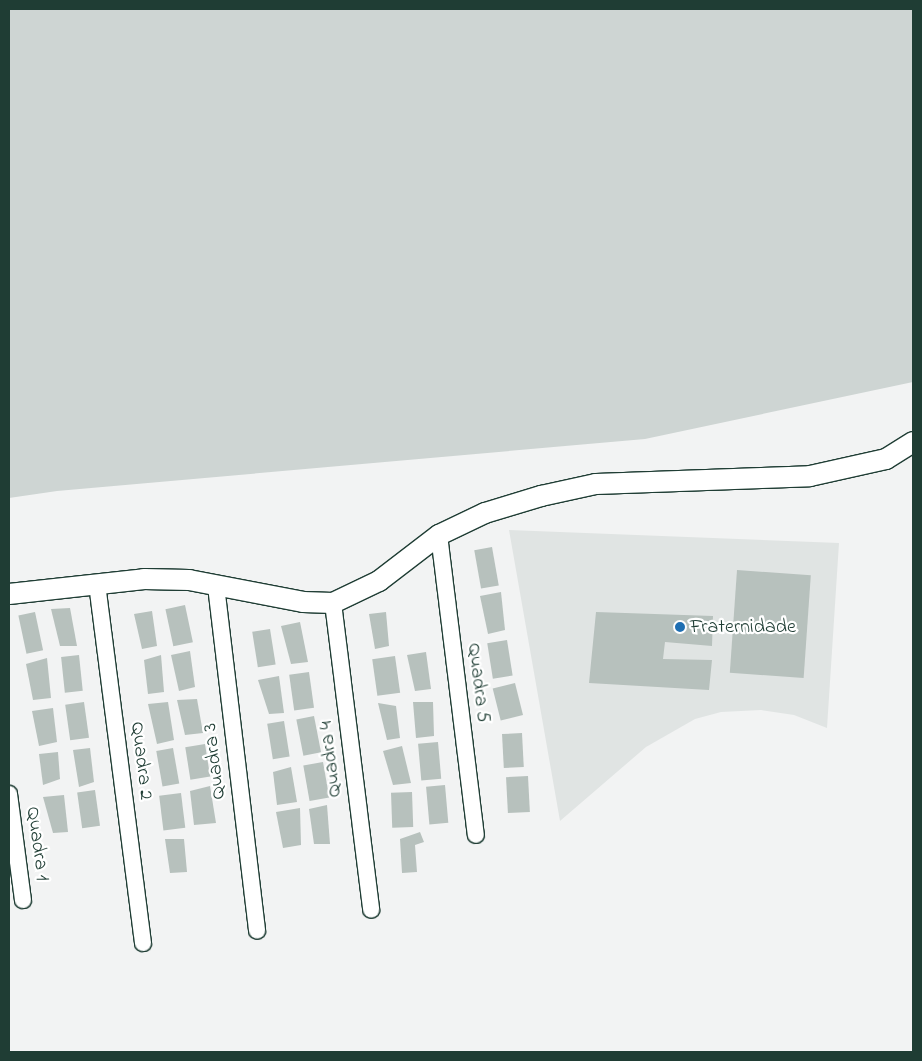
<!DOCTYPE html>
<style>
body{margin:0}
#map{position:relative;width:922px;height:1061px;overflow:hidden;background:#f2f3f3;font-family:"Indie Flower",sans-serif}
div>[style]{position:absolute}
.built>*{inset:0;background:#e0e4e3}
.green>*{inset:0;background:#ced5d3}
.building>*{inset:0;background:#b7c1bd;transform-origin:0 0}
.roads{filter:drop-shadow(1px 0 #1f3d34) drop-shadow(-1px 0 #1f3d34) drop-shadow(0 1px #1f3d34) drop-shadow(0 -1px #1f3d34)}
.minor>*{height:16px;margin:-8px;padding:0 8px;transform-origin:8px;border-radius:8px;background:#fff}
.tertiary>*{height:20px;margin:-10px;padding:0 10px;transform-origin:10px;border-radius:10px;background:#fff}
.dots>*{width:14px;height:14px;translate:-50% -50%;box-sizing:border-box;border:2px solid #fff;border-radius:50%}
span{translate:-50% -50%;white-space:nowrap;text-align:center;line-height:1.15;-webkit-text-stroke:4.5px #fff;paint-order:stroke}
.poi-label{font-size:20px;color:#1f3d34}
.left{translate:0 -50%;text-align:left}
.street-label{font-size:20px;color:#1f3d34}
.frame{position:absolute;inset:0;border:10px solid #1f3d34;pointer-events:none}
</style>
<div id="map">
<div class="built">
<div style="clip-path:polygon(509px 530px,839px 543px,827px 728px,794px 715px,761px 710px,721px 712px,695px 719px,646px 747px,560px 821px)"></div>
</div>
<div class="green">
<div style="clip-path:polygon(9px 9px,913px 9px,913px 382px,645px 439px,57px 491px,9px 498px)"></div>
</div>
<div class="building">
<div style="left:492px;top:547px;width:39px;height:18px;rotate:80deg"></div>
<div style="left:737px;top:570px;width:74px;height:103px;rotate:4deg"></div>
<div style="clip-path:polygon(501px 592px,505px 630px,488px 634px,480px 596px)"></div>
<div style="left:185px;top:605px;width:38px;height:20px;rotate:78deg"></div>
<div style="clip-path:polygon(70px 608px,77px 646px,60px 646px,51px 609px)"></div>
<div style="clip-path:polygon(152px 611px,157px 646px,142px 649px,134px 614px)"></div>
<div style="left:35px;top:612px;width:39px;height:17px;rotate:78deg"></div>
<div style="clip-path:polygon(386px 612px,389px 646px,375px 649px,369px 614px)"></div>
<div style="clip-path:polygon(596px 612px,713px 616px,712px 646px,665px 642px,663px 659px,712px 660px,709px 690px,589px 683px)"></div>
<div style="clip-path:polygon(300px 622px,308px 662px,291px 664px,281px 626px)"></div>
<div style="left:270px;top:629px;width:36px;height:18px;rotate:81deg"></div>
<div style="left:507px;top:640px;width:36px;height:20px;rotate:81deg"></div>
<div style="clip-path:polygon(190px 651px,195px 687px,179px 691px,171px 655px)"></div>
<div style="clip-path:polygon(426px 652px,431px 689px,415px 691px,407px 655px)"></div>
<div style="left:79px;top:655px;width:36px;height:18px;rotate:84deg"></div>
<div style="clip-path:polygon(161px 655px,164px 692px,148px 694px,144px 660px)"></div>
<div style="left:395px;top:656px;width:37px;height:23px;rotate:82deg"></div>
<div style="clip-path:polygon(47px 658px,51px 698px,33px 700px,26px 664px)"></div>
<div style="left:309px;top:672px;width:36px;height:20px;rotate:82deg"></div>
<div style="clip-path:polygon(279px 676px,284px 713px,269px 714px,258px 680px)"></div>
<div style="left:515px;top:683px;width:33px;height:23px;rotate:76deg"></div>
<div style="clip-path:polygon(197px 699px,203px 733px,185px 735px,177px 700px)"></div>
<div style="left:84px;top:702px;width:36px;height:19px;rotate:82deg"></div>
<div style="clip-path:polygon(168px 702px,174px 740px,157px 744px,148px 704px)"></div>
<div style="clip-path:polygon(413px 702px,433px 702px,434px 736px,416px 738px)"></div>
<div style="clip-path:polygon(378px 703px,396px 706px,400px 738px,387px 740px)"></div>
<div style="clip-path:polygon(53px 708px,57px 742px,39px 746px,32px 711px)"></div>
<div style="left:314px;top:716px;width:37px;height:18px;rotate:79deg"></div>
<div style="left:284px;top:721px;width:36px;height:17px;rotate:81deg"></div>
<div style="left:522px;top:733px;width:34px;height:20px;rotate:87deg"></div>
<div style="left:438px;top:742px;width:37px;height:20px;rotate:85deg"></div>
<div style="left:205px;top:744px;width:33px;height:20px;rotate:81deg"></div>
<div style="clip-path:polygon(402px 746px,411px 783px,393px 785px,383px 751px)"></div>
<div style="clip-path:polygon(90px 748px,94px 782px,79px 787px,73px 750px)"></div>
<div style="left:173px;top:748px;width:36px;height:17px;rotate:80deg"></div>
<div style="clip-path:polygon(58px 752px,60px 779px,43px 785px,39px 754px)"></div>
<div style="left:323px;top:762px;width:36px;height:20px;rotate:80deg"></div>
<div style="clip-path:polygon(291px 767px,297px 802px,277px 805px,273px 772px)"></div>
<div style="left:528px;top:776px;width:36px;height:22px;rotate:87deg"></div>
<div style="left:445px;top:785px;width:38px;height:19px;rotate:85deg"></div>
<div style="clip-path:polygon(210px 786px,216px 823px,194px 825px,190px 791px)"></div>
<div style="left:95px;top:790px;width:36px;height:18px;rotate:82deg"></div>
<div style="left:412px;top:792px;width:35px;height:21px;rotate:88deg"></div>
<div style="left:181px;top:793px;width:35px;height:22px;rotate:83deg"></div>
<div style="clip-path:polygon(64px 795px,68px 832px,53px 833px,43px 797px)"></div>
<div style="clip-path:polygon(327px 805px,330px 844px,314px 844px,309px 809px)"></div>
<div style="clip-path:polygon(300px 808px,301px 845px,283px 848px,276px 812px)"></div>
<div style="clip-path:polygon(420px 832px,424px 842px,415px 845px,417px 872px,402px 873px,400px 839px)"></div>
<div style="clip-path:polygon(165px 839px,184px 839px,187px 872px,170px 873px)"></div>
</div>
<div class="roads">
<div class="minor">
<div style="left:439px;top:535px;width:302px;rotate:83deg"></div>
<div style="left:97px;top:584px;width:362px;rotate:82.7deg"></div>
<div style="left:216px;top:586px;width:347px;rotate:83.2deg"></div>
<div style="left:333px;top:603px;width:309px;rotate:82.9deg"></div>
<div style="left:9px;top:794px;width:107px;rotate:82.5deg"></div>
</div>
<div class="tertiary">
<div style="left:9px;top:594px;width:136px;rotate:-6.3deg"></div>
<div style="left:144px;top:579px;width:45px;rotate:1.3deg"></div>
<div style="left:189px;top:580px;width:116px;rotate:10.9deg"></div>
<div style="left:303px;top:602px;width:30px;rotate:2deg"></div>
<div style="left:333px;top:603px;width:51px;rotate:-25.6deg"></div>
<div style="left:379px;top:581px;width:76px;rotate:-37.5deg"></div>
<div style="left:439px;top:535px;width:51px;rotate:-25.6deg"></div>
<div style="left:485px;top:513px;width:59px;rotate:-16.9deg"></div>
<div style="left:541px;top:496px;width:56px;rotate:-12.3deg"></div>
<div style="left:596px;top:484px;width:214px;rotate:-2.1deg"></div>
<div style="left:810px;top:476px;width:78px;rotate:-12.6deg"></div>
<div style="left:886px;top:459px;width:32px;rotate:-32deg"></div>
</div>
</div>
<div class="dots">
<div style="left:680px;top:627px;background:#1f6fb2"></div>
</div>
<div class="poi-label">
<span class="left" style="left:690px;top:627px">Fraternidade</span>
</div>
<div class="street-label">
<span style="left:478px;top:683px;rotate:83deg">Quadra 5</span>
<span style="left:331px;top:759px;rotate:-97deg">Quadra 4</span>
<span style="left:141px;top:761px;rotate:83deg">Quadra 2</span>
<span style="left:215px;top:761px;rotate:-97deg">Quadra 3</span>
<span style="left:37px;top:844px;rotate:82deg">Quadra 1</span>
</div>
<div class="frame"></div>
</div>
